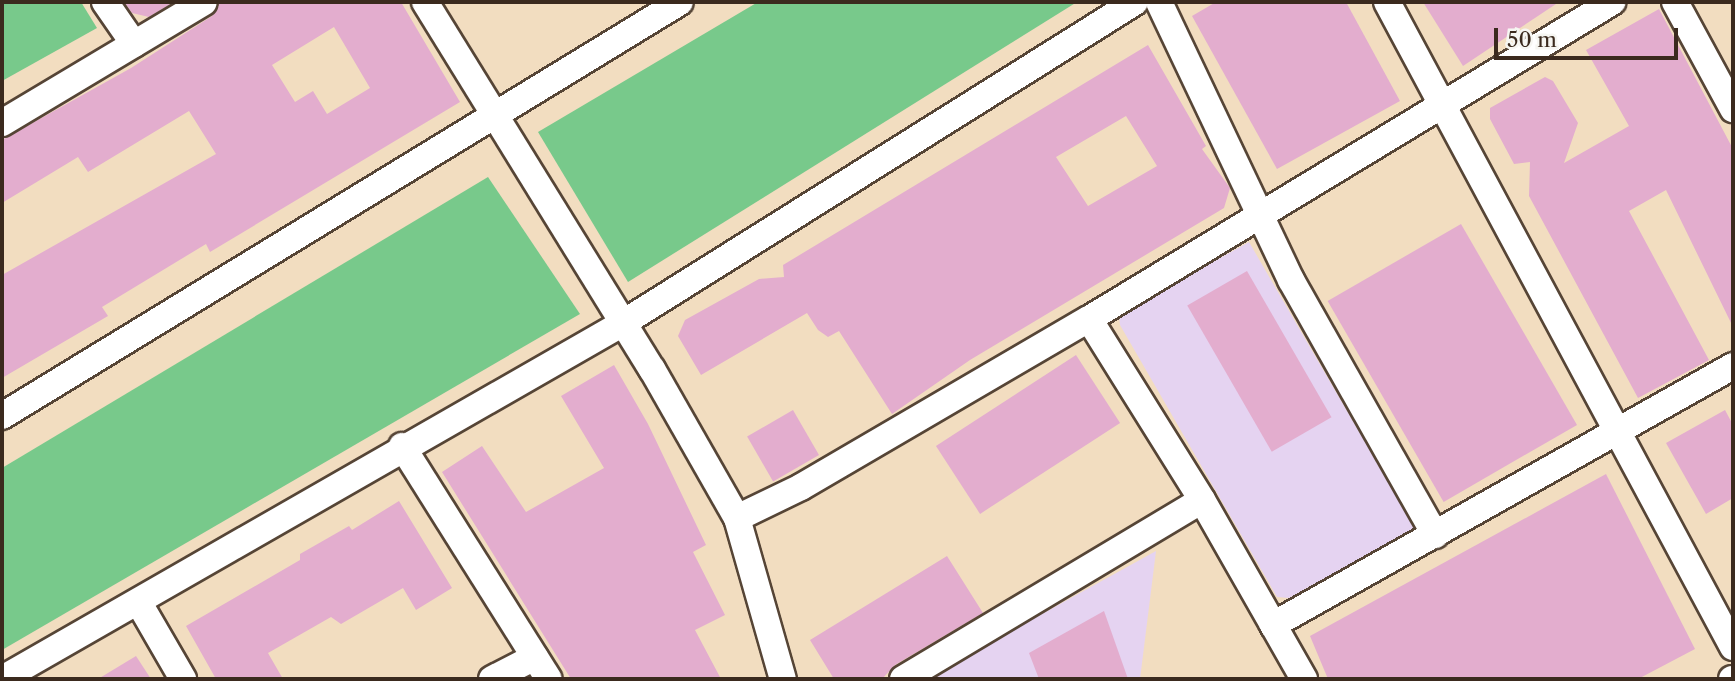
<!DOCTYPE html>
<style>
body{margin:0}
#map{position:relative;width:1735px;height:681px;overflow:hidden;background:#f2ddc0;font-family:"Libre Caslon Text",serif}
div>[style]{position:absolute}
.built>*{inset:0;background:#e5d3f1}
.green>*{inset:0;background:#78c98b}
.building>*{inset:0;background:#e3adce;transform-origin:0 0}
.roads{filter:drop-shadow(2px 0 #564536) drop-shadow(-2px 0 #564536) drop-shadow(0 2px #564536) drop-shadow(0 -2px #564536)}
.minor>*{height:26px;margin:-13px;padding:0 13px;transform-origin:13px;border-radius:13px;background:#fff}
span{translate:-50% -50%;white-space:nowrap;text-align:center;line-height:1.15;-webkit-text-stroke:7px #f6f6f2;paint-order:stroke}
.frame{position:absolute;inset:0;border:4px solid #3b2a1e;pointer-events:none}
.scale{position:absolute;left:1494px;top:28px;width:184px;height:32px;box-sizing:border-box;border:4px solid #3b2a1e;border-top:0;padding-left:9px;font-size:21px;line-height:24px;white-space:nowrap;color:#3b2a1e;-webkit-text-stroke:5px #f6f6f2;paint-order:stroke}
</style>
<div id="map">
<div class="built">
<div style="clip-path:polygon(1249px 242px,1415px 528px,1289px 598px,1277px 597px,1120px 325px,1119px 314px)"></div>
<div style="clip-path:polygon(1156px 551px,1140px 679px,929px 679px,1002px 636px)"></div>
</div>
<div class="green">
<div style="clip-path:polygon(2px 2px,81px 2px,97px 28px,2px 81px)"></div>
<div style="clip-path:polygon(758px 2px,1077px 2px,628px 282px,538px 132px)"></div>
<div style="clip-path:polygon(488px 177px,580px 314px,2px 650px,2px 468px)"></div>
</div>
<div class="building">
<div style="clip-path:polygon(124px 2px,174px 2px,149px 17px,132px 13px)"></div>
<div style="clip-path:polygon(evenodd,220px 2px,401px 2px,460px 102px,210px 252px,206px 244px,102px 307px,108px 316px,2px 378px,2px 275px,216px 154px,189px 111px,88px 172px,78px 157px,2px 203px,2px 140px,131px 68px,212px 16px,220px 2px,334px 27px,370px 88px,327px 114px,313px 91px,295px 102px,272px 65px,334px 27px)"></div>
<div style="clip-path:polygon(1216px 2px,1346px 2px,1400px 101px,1277px 169px,1192px 16px)"></div>
<div style="clip-path:polygon(1423px 2px,1559px 2px,1463px 66px)"></div>
<div style="clip-path:polygon(1659px 9px,1733px 149px,1733px 327px,1666px 190px,1629px 211px,1709px 360px,1638px 398px,1529px 196px,1530px 162px,1514px 164px,1490px 119px,1490px 108px,1545px 77px,1553px 81px,1578px 123px,1564px 163px,1629px 126px,1586px 50px)"></div>
<div style="clip-path:polygon(evenodd,1148px 45px,1206px 146px,1202px 149px,1230px 188px,1224px 208px,970px 360px,892px 414px,839px 331px,828px 337px,818px 330px,807px 313px,701px 375px,678px 336px,685px 320px,759px 279px,784px 277px,783px 265px,1148px 45px,1126px 116px,1157px 166px,1088px 206px,1056px 157px,1126px 116px)"></div>
<div style="left:1461px;top:224px;width:232px;height:154px;rotate:60deg"></div>
<div style="left:1247px;top:271px;width:169px;height:69px;rotate:60deg"></div>
<div style="left:1076px;top:355px;width:81px;height:167px;rotate:57deg"></div>
<div style="clip-path:polygon(614px 365px,648px 424px,706px 545px,693px 552px,725px 615px,695px 630px,721px 679px,571px 679px,442px 472px,482px 446px,526px 512px,604px 468px,561px 396px)"></div>
<div style="left:793px;top:410px;width:52px;height:53px;rotate:60deg"></div>
<div style="clip-path:polygon(1725px 410px,1733px 425px,1733px 498px,1706px 514px,1666px 443px)"></div>
<div style="clip-path:polygon(1606px 474px,1695px 649px,1638px 679px,1328px 679px,1310px 636px)"></div>
<div style="clip-path:polygon(399px 501px,452px 588px,416px 610px,403px 588px,341px 624px,331px 617px,268px 653px,283px 679px,216px 679px,186px 626px,300px 560px,300px 554px,349px 526px,352px 530px)"></div>
<div style="clip-path:polygon(947px 556px,983px 613px,895px 665px,882px 679px,834px 679px,810px 640px)"></div>
<div style="clip-path:polygon(1104px 611px,1128px 679px,1039px 679px,1029px 653px)"></div>
<div style="clip-path:polygon(136px 656px,151px 679px,98px 679px)"></div>
</div>
<div class="roads">
<div class="minor">
<div style="left:105px;top:2px;width:51px;rotate:55.4deg"></div>
<div style="left:425px;top:2px;width:432px;rotate:58.3deg"></div>
<div style="left:652px;top:369px;width:172px;rotate:60.3deg"></div>
<div style="left:737px;top:518px;width:167px;rotate:74.1deg"></div>
<div style="left:1159px;top:2px;width:308px;rotate:64.6deg"></div>
<div style="left:1291px;top:280px;width:293px;rotate:60.5deg"></div>
<div style="left:1387px;top:2px;width:732px;rotate:61.79deg"></div>
<div style="left:1675px;top:2px;width:122px;rotate:61.5deg"></div>
<div style="left:2px;top:123px;width:235px;rotate:-30.9deg"></div>
<div style="left:1089px;top:319px;width:213px;rotate:58deg"></div>
<div style="left:1202px;top:500px;width:206px;rotate:60.3deg"></div>
<div style="left:2px;top:416px;width:794px;rotate:-31.41deg"></div>
<div style="left:402px;top:446px;width:275px;rotate:57.8deg"></div>
<div style="left:737px;top:518px;width:71px;rotate:-25.8deg"></div>
<div style="left:801px;top:487px;width:333px;rotate:-30.3deg"></div>
<div style="left:1089px;top:319px;width:612px;rotate:-31.22deg"></div>
<div style="left:139px;top:603px;width:88px;rotate:59.9deg"></div>
<div style="left:1273px;top:625px;width:528px;rotate:-29.38deg"></div>
<div style="left:2px;top:679px;width:716px;rotate:-29.82deg"></div>
<div style="left:623px;top:323px;width:604px;rotate:-32.09deg"></div>
<div style="left:492px;top:679px;width:48px;rotate:-27.1deg"></div>
<div style="left:903px;top:679px;width:348px;rotate:-30.9deg"></div>
<div style="left:1732px;top:679px;width:1px"></div>
</div>
</div>
<div class="frame"></div>
<div class="scale">50 m</div>
</div>
